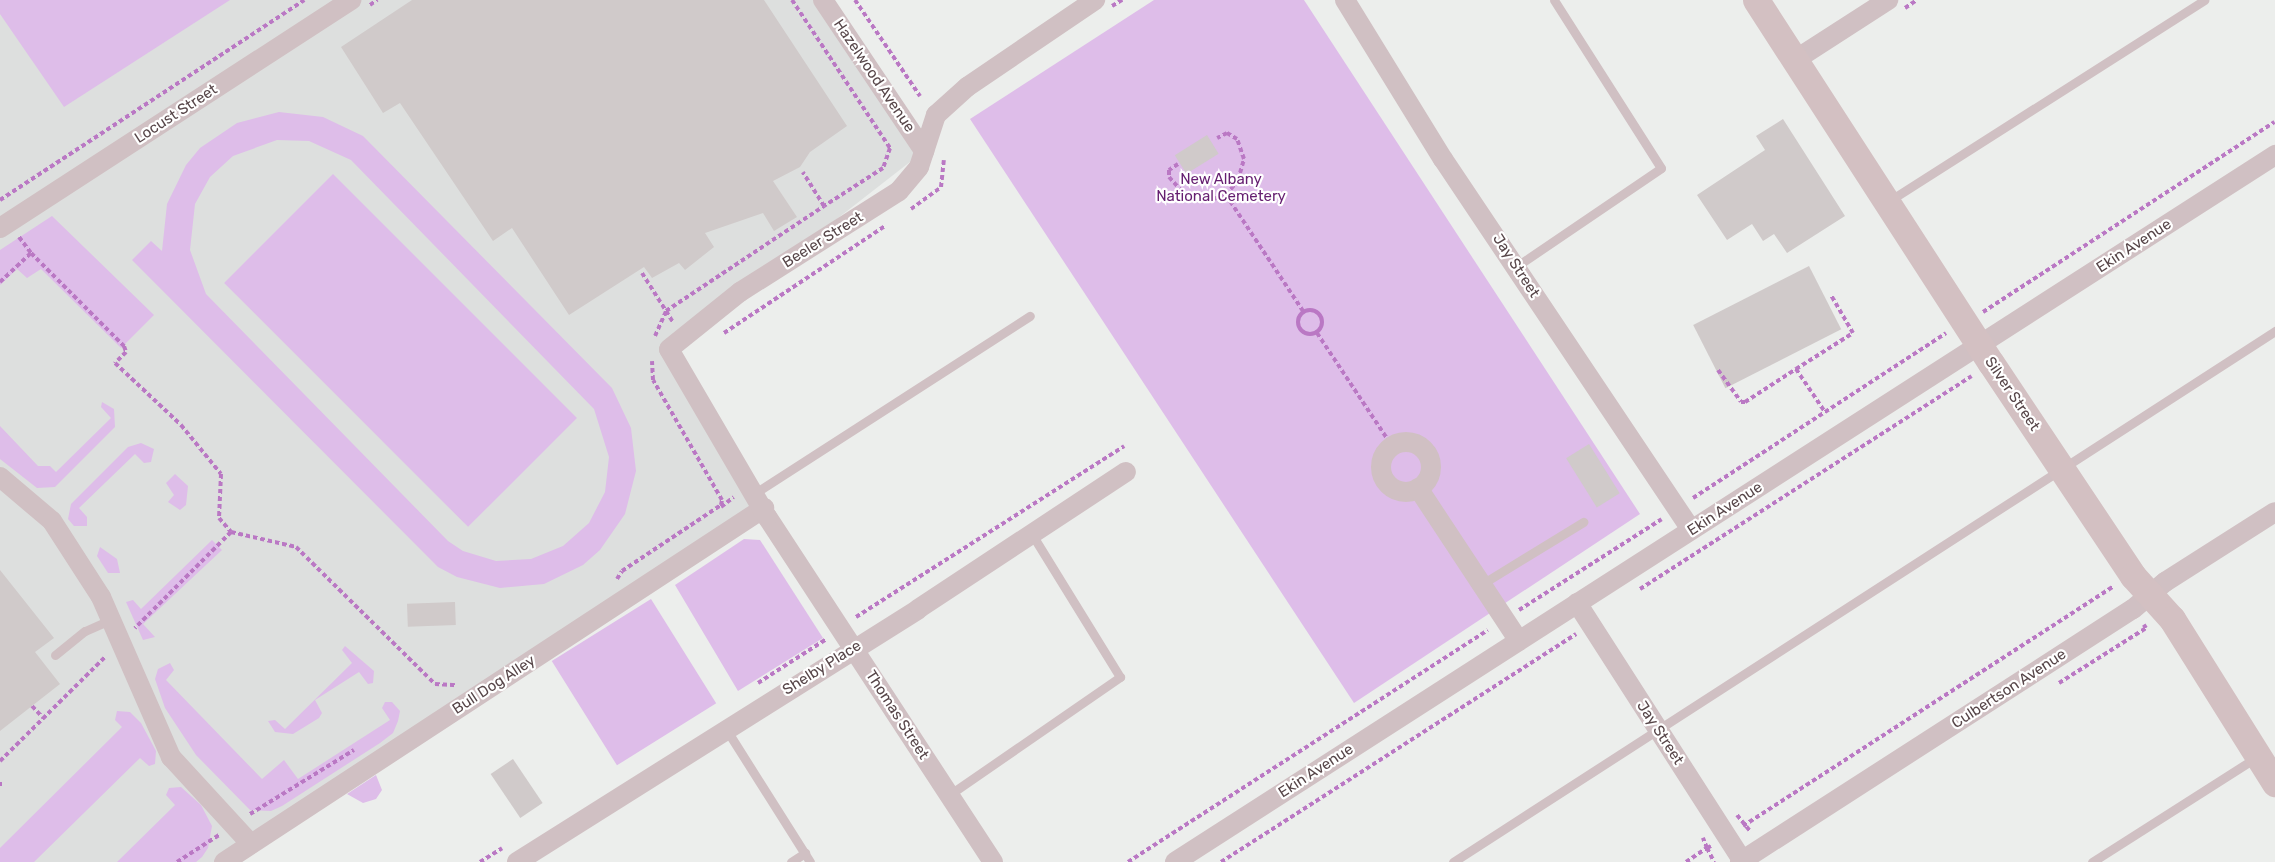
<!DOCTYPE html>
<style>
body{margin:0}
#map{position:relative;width:2275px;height:862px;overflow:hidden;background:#eceeec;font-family:Rubik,sans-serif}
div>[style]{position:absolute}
.education>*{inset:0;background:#dddfde}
.green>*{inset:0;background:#debde9;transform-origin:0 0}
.building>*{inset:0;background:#d0caca;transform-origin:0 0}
.path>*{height:4px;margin-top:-2px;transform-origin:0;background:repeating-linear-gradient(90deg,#ba78c4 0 4.5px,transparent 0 7.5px)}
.path>.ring{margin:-2px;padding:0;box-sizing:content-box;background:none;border:4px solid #ba78c4;border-radius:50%}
.lane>*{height:9px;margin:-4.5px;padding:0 4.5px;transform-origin:4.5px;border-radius:4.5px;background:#d0c0c3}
.street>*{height:20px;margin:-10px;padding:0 10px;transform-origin:10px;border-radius:10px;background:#d0c0c3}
.street>.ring{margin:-10px;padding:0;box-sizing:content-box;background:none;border:20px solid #d0c0c3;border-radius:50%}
.secondary>*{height:27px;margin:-13.5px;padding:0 13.5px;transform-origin:13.5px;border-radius:13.5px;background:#d3c0c2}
span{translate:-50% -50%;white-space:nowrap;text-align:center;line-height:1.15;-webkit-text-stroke:4.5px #fff;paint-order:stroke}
.street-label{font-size:15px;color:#574649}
.park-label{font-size:15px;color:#651e70}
</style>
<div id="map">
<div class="education">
<div style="clip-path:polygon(0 0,821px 0,924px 151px,670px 349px,764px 508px,221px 862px,0 862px)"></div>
</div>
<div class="green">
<div style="clip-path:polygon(0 0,230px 0,64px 107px,0 14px)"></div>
<div style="clip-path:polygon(1154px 0,1304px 0,1640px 514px,1354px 703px,970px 119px)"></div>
<div style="clip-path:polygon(evenodd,279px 112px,323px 117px,363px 136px,612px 388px,631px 428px,636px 471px,625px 514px,600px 550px,583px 565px,544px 584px,500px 588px,457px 577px,438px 567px,132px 260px,151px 241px,162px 251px,167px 204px,186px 165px,200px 148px,237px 123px,279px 112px,277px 140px,309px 141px,351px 160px,594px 409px,609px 457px,605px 492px,589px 523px,563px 546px,531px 559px,496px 561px,463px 551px,448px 541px,206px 294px,190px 250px,195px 204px,210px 177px,233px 156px,277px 140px)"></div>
<div style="left:333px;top:174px;width:345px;height:154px;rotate:45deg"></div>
<div style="clip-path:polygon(52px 216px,154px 315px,121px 348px,41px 269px,27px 278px,17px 269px,0 285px,0 250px)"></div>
<div style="clip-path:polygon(102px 402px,114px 409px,115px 427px,55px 487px,37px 488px,0 459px,0 426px,38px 466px,50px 466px,56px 472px,111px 418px,101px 407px)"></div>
<div style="clip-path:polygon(141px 443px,154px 449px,151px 462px,144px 463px,135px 454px,79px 508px,87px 517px,87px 526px,74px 526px,68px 519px,71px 504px,128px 447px)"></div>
<div style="clip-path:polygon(175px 474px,188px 486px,186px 505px,180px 510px,168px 502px,174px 495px,166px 483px)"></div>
<div style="clip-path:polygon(744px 539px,760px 540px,823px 638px,738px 691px,675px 585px)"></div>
<div style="clip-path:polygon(212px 540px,222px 550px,143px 624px,155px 637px,143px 640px,126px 602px,133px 600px,141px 609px)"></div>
<div style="clip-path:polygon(100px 547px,117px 559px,120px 573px,108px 573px,97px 556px)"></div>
<div style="left:651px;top:599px;width:123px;height:117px;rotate:58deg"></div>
<div style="clip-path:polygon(345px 646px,374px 671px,373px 683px,368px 684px,359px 672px,315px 700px,322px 713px,319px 718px,293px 734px,275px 732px,268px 721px,275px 720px,285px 729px,352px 663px,342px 650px)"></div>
<div style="clip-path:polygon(170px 663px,174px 670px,166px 680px,262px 779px,284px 760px,298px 779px,390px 720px,382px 708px,385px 702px,392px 702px,400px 711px,398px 721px,393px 733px,380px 743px,282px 806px,271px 811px,250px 810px,196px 755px,165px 708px,155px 679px,158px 669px)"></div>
<div style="clip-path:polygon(117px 711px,130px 712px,141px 723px,156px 751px,155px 764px,149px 766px,140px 758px,34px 862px,0 862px,0 848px,122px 727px,115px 720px)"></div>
<div style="clip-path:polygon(376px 775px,382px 790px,376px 799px,363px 803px,347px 794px)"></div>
<div style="clip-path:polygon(181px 787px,201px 805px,212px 826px,208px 848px,202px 857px,196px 862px,117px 862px,175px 805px,166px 795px,169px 788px)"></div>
</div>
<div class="building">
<div style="clip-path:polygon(412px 0,764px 0,847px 126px,810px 152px,800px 167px,773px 181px,797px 217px,774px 231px,763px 213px,705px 233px,714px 247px,685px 270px,679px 263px,652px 278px,644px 267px,569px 315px,512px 228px,493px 241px,400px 103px,383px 113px,341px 47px)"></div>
<div style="clip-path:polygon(1783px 119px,1845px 216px,1787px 253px,1774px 234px,1763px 241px,1752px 224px,1727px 240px,1697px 195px,1765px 150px,1756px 136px)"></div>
<div style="left:1207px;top:135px;width:22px;height:38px;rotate:58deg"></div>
<div style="left:1809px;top:266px;width:71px;height:130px;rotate:63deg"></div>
<div style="left:1589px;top:444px;width:58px;height:27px;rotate:58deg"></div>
<div style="clip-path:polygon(0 570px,54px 638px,35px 652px,60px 684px,0 731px)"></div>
<div style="left:455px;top:602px;width:23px;height:48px;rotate:88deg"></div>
<div style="left:513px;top:759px;width:53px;height:27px;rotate:56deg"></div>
</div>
<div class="path">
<div style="left:792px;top:0;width:178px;rotate:56.5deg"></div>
<div style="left:890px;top:148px;width:21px;rotate:109deg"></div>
<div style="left:883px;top:168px;width:70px;rotate:147.2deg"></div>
<div style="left:824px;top:206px;width:40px;rotate:-122deg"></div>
<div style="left:855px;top:0;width:116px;rotate:55.9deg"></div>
<div style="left:370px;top:5px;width:9px;rotate:-36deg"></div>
<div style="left:1112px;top:6px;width:12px;rotate:-31deg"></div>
<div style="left:1905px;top:8px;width:14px;rotate:-34deg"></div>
<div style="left:1178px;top:164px;width:11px;rotate:146deg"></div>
<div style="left:1169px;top:170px;width:7px;rotate:90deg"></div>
<div style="left:1169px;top:177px;width:25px;rotate:48deg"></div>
<div style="left:1186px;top:196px;width:22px;rotate:13deg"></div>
<div style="left:1207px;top:201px;width:20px;rotate:-18deg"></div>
<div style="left:1226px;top:195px;width:19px;rotate:-51deg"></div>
<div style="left:1238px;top:180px;width:22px;rotate:-74deg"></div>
<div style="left:1244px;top:159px;width:21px;rotate:-109deg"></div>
<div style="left:1237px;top:139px;width:12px;rotate:-149deg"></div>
<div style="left:1227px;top:133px;width:11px;rotate:153deg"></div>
<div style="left:1226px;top:195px;width:139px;rotate:56.4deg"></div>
<div style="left:0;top:200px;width:364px;rotate:-33.3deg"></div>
<div style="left:911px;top:209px;width:37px;rotate:-36deg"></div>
<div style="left:941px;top:187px;width:27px;rotate:-84deg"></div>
<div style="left:19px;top:237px;width:20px;rotate:53deg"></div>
<div style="left:642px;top:273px;width:45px;rotate:57.7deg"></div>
<div style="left:666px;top:311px;width:190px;rotate:-33.6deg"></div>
<div style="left:0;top:282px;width:42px;rotate:-43.1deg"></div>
<div style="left:31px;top:253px;width:132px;rotate:45deg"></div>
<div style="left:124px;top:346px;width:6px;rotate:72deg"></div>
<div style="left:126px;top:352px;width:16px;rotate:135deg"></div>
<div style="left:115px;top:363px;width:91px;rotate:43.2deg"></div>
<div style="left:181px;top:425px;width:63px;rotate:50.8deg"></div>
<div style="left:221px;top:474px;width:44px;rotate:92.6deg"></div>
<div style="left:219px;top:518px;width:18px;rotate:49deg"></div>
<div style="left:231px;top:532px;width:136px;rotate:135deg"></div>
<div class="ring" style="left:1298px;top:310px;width:20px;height:20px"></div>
<div style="left:1983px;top:312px;width:348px;rotate:-33.1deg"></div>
<div style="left:724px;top:333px;width:193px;rotate:-33.6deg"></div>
<div style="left:1317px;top:333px;width:136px;rotate:56.4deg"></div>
<div style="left:655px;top:336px;width:27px;rotate:-66deg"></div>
<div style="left:666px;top:311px;width:13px;rotate:58deg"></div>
<div style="left:1796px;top:369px;width:67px;rotate:-32.3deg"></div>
<div style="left:1853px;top:333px;width:44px;rotate:-120.1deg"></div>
<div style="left:1718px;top:370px;width:39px;rotate:54deg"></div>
<div style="left:1741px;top:402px;width:4px"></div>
<div style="left:1745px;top:402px;width:61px;rotate:-32.9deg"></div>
<div style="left:1796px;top:369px;width:52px;rotate:56deg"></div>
<div style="left:1693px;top:498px;width:302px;rotate:-33.1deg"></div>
<div style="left:721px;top:507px;width:16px;rotate:-38deg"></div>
<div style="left:231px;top:532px;width:67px;rotate:13deg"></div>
<div style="left:296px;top:547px;width:195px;rotate:44.6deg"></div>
<div style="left:435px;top:684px;width:22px;rotate:3deg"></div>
<div style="left:617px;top:579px;width:9px;rotate:-58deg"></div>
<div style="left:622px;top:571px;width:119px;rotate:-33.7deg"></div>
<div style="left:721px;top:505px;width:5px;rotate:-79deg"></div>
<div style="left:722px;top:500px;width:138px;rotate:-119.9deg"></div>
<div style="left:653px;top:380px;width:19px;rotate:-93deg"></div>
<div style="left:1640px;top:589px;width:394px;rotate:-32.7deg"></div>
<div style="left:1519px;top:610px;width:169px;rotate:-32.5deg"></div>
<div style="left:856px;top:617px;width:318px;rotate:-32.5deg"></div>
<div style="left:758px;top:683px;width:80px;rotate:-32.7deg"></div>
<div style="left:2059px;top:683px;width:103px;rotate:-32.3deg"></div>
<div style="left:2146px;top:628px;width:4px;rotate:-124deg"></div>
<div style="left:32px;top:706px;width:16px;rotate:47deg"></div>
<div style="left:0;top:761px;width:149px;rotate:-44.7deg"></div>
<div style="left:0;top:782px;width:4px;rotate:90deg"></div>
<div style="left:250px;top:814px;width:122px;rotate:-31.6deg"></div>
<div style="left:1737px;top:815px;width:22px;rotate:51deg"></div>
<div style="left:1743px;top:826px;width:440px;rotate:-32.9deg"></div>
<div style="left:1711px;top:846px;width:4px;rotate:153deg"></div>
<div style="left:1707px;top:848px;width:16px;rotate:63deg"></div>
<div style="left:177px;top:862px;width:50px;rotate:-32.7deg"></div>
<div style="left:480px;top:862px;width:26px;rotate:-32deg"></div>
<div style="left:1128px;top:862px;width:428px;rotate:-32.8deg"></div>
<div style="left:1221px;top:862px;width:422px;rotate:-32.7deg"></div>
<div style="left:1686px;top:862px;width:25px;rotate:-34deg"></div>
<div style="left:1707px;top:848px;width:11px;rotate:-112deg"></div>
</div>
<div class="lane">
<div style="left:1889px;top:201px;width:374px;rotate:-32.5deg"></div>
<div style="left:1517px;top:266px;width:174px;rotate:-34.2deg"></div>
<div style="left:1661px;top:168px;width:199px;rotate:-122.5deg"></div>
<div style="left:755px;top:493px;width:327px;rotate:-32.8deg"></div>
<div style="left:1482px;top:584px;width:119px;rotate:-31.5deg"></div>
<div style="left:55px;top:655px;width:38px;rotate:-39deg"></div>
<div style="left:85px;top:631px;width:30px;rotate:-24deg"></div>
<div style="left:726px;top:729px;width:157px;rotate:57.7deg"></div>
<div style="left:949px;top:795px;width:208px;rotate:-34.6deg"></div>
<div style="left:1120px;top:677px;width:169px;rotate:-121.7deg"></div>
<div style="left:791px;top:862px;width:17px;rotate:-33deg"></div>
<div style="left:1453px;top:862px;width:979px;rotate:-32.86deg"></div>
<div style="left:2092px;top:862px;width:196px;rotate:-32.5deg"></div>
</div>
<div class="street">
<div style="left:823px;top:0;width:182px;rotate:56.2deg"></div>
<div style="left:1345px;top:0;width:187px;rotate:58.4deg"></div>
<div style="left:1443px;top:159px;width:446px;rotate:56.2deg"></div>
<div style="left:1795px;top:60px;width:111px;rotate:-32.8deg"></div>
<div style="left:0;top:228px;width:419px;rotate:-33deg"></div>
<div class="ring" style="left:1381px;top:442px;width:30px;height:30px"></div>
<div style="left:0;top:477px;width:68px;rotate:40.2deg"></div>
<div style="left:52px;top:521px;width:90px;rotate:57.2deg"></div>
<div style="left:101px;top:597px;width:175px;rotate:66.4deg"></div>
<div style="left:171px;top:757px;width:118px;rotate:47.4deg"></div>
<div style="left:1418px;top:488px;width:183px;rotate:56.6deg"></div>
<div style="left:1577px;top:603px;width:308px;rotate:57.3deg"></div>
<div style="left:224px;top:862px;width:646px;rotate:-33.25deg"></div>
<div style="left:517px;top:862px;width:474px;rotate:-32.2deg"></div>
<div style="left:918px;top:609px;width:249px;rotate:-33.4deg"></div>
<div style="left:993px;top:862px;width:412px;rotate:-123.2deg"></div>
<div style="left:767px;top:517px;width:194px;rotate:-120.3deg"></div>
<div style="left:669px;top:349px;width:91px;rotate:-38.8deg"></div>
<div style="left:740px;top:292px;width:188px;rotate:-32.4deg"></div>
<div style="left:899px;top:191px;width:31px;rotate:-50deg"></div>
<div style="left:919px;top:167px;width:55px;rotate:-71.9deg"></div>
<div style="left:936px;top:115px;width:42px;rotate:-42.1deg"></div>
<div style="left:967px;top:87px;width:155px;rotate:-34.2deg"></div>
<div style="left:1175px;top:862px;width:1308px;rotate:-32.73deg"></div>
<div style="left:1740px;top:862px;width:467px;rotate:-32.8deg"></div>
<div style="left:2133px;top:609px;width:42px;rotate:-40.2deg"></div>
<div style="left:2165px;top:582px;width:130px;rotate:-32.5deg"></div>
</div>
<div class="secondary">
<div style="left:1756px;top:0;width:432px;rotate:57.1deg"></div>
<div style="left:1991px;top:363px;width:256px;rotate:56.3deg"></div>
<div style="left:2133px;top:576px;width:58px;rotate:47.8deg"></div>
<div style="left:2172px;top:619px;width:194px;rotate:57.9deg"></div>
</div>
<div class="street-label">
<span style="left:874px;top:76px;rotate:56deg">Hazelwood Avenue</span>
<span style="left:176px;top:114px;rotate:-33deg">Locust Street</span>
<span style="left:823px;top:240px;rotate:-32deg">Beeler Street</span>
<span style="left:2134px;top:246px;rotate:-33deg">Ekin Avenue</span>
<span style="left:1516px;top:266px;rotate:57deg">Jay Street</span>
<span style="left:2012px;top:394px;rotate:56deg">Silver Street</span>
<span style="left:1725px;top:509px;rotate:-33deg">Ekin Avenue</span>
<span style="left:822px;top:668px;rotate:-32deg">Shelby Place</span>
<span style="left:494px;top:685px;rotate:-33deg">Bull Dog Alley</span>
<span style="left:2009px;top:689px;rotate:-33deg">Culbertson Avenue</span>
<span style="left:897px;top:715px;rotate:57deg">Thomas Street</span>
<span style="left:1660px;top:733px;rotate:57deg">Jay Street</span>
<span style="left:1316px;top:771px;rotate:-33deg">Ekin Avenue</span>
</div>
<div class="park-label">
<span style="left:1221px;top:188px">New Albany<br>National Cemetery</span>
</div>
</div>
